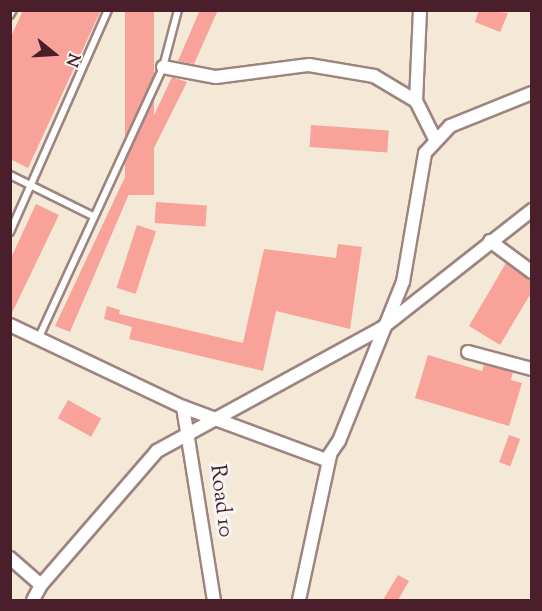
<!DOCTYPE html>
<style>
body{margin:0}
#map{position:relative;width:542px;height:611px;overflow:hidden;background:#f3e9d6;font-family:"Sorts Mill Goudy",serif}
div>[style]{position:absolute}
.building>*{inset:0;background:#f8a299;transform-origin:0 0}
.roads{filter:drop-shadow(2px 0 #9e8480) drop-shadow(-2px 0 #9e8480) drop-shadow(0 2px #9e8480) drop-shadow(0 -2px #9e8480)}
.lane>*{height:6px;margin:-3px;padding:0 3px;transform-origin:3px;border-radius:3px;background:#fff}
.street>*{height:12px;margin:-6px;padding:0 6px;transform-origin:6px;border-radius:6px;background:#fff}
span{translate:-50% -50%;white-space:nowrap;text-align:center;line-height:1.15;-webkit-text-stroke:6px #f6f6f2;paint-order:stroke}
.street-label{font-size:22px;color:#4a1f2b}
.frame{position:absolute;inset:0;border:12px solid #4a1f2b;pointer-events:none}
.north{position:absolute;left:24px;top:24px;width:60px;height:60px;-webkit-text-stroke:4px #f6f6f2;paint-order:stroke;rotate:108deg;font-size:16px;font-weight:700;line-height:24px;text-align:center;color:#4a1f2b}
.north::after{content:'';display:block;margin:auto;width:21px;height:27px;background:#4a1f2b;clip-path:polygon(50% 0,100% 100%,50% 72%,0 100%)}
</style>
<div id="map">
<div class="building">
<div style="clip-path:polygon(23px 10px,101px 10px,28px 168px,10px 159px,10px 39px)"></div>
<div style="left:125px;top:10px;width:29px;height:185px"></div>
<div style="clip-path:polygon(200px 10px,218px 10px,194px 64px,178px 61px)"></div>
<div style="clip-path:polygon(479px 10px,508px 13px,500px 32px,475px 22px)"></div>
<div style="clip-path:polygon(172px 77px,187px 82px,150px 156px,146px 154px,70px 332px,55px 326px)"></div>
<div style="left:311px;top:125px;width:78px;height:22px;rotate:4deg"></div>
<div style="left:156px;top:202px;width:51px;height:21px;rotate:4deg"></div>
<div style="clip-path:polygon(36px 204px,59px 215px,10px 317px,10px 260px)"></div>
<div style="left:137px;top:225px;width:20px;height:66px;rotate:18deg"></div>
<div style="clip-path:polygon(338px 244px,362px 247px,350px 329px,276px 311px,263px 371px,129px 339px,132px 327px,104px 319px,107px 306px,120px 310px,119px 314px,243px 343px,264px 249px,336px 258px)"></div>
<div style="clip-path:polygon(506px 263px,531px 280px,531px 293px,500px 345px,469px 326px)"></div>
<div style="clip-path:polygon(428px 355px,482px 371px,484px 365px,513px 372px,511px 380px,522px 383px,509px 426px,415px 398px)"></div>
<div style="left:68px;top:400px;width:38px;height:21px;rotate:29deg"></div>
<div style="left:509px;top:435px;width:12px;height:29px;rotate:20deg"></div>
<div style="clip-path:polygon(398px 575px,409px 581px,398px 600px,383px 600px)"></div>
</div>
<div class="roads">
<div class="lane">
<div style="left:10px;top:15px;width:6px;rotate:-59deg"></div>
<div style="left:10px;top:175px;width:93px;rotate:26.3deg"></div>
<div style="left:10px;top:232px;width:243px;rotate:-66.2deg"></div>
<div style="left:39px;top:337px;width:297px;rotate:-65.3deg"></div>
<div style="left:163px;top:67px;width:59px;rotate:-75.3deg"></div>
</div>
<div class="street">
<div style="left:420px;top:10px;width:91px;rotate:92.5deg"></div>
<div style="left:416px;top:101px;width:42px;rotate:63.4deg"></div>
<div style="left:163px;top:67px;width:54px;rotate:10.7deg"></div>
<div style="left:216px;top:77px;width:94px;rotate:-7.4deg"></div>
<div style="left:309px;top:65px;width:66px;rotate:9.6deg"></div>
<div style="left:374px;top:76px;width:49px;rotate:30.8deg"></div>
<div style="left:490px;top:241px;width:52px;rotate:36.4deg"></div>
<div style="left:10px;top:325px;width:191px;rotate:25.4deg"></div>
<div style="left:183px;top:407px;width:153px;rotate:20.3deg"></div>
<div style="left:326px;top:460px;width:23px;rotate:-56deg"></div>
<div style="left:339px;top:441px;width:171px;rotate:-68.1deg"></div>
<div style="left:403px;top:282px;width:131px;rotate:-80.3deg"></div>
<div style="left:425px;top:153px;width:37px;rotate:-47deg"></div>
<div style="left:450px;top:126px;width:88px;rotate:-21.9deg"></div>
<div style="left:468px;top:352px;width:66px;rotate:14.9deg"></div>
<div style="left:183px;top:407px;width:195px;rotate:80.9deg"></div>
<div style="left:10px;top:558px;width:41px;rotate:41.1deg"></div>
<div style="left:41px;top:585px;width:17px;rotate:118deg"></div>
<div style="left:41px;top:585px;width:177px;rotate:-49.1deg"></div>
<div style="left:157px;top:451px;width:256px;rotate:-28.7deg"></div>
<div style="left:382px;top:328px;width:191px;rotate:-38.2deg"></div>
<div style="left:299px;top:600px;width:147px;rotate:-77.9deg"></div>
</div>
</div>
<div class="street-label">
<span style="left:220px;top:501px;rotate:83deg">Road 10</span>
</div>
<div class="frame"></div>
<div class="north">N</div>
</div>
